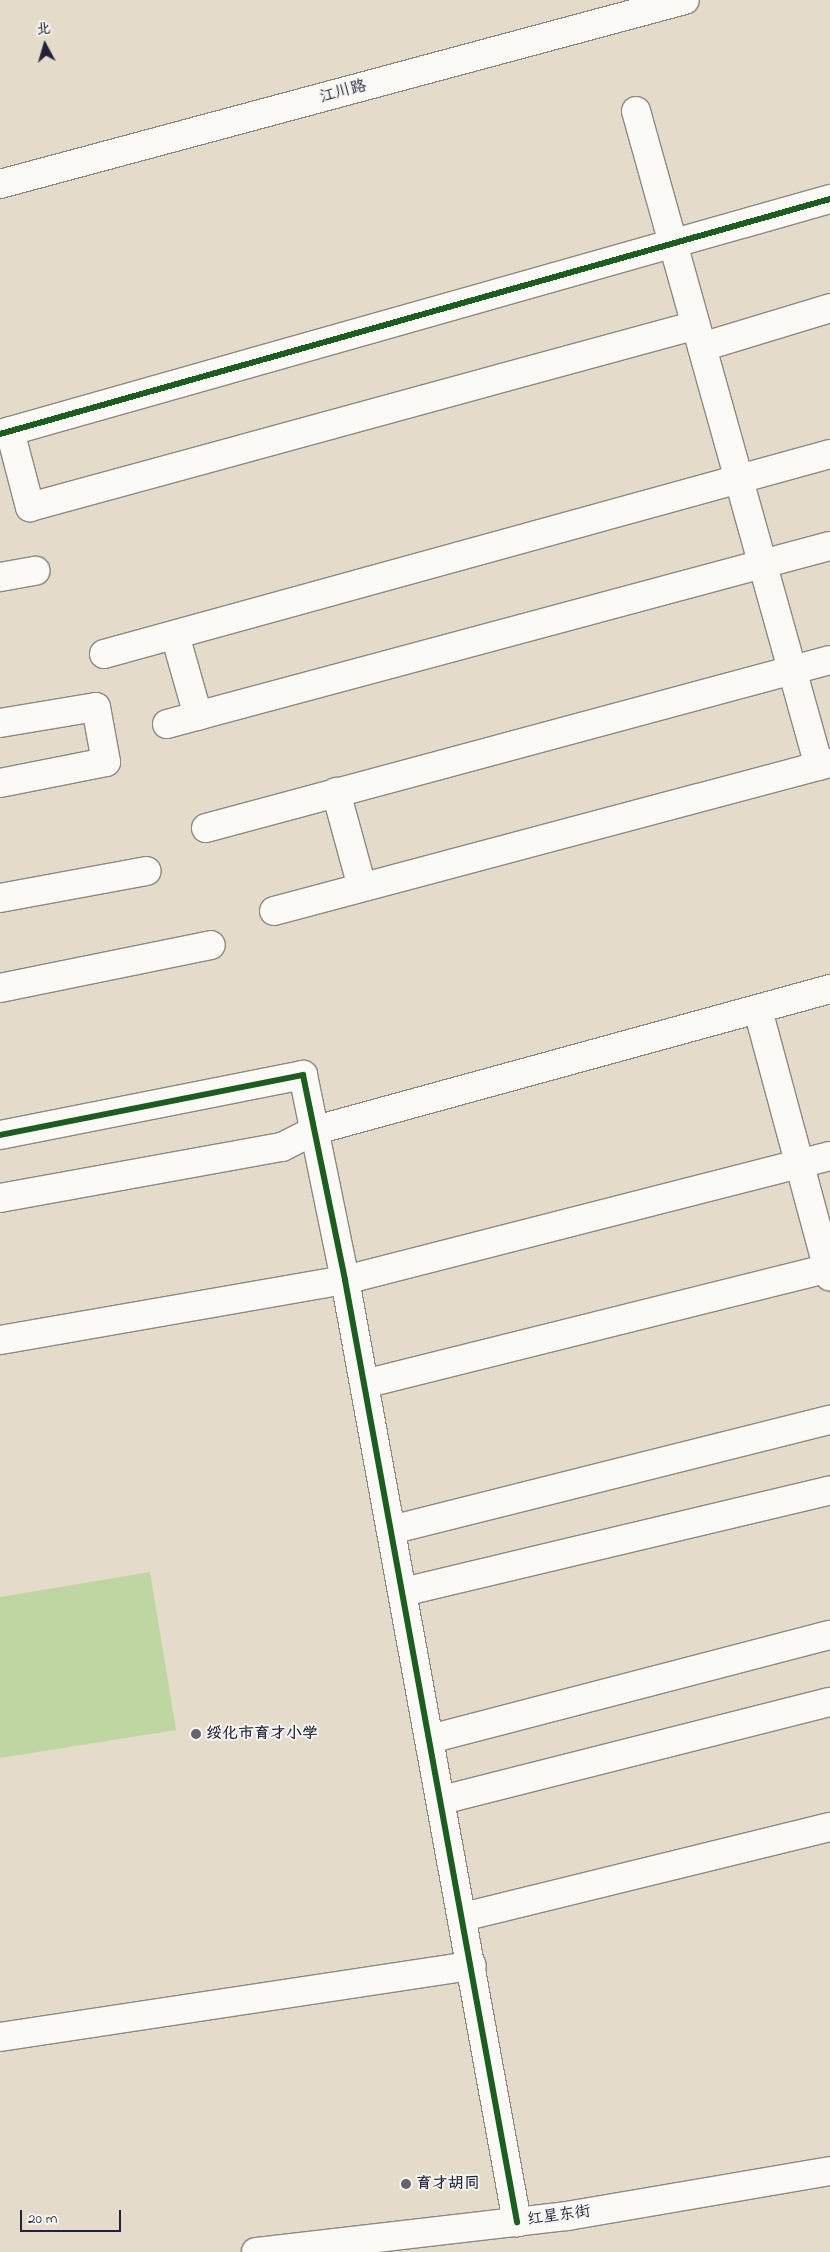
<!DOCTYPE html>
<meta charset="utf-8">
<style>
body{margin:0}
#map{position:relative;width:830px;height:2252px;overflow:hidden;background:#e5dbca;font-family:"Indie Flower","LXGW WenKai TC",sans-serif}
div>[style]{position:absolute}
.green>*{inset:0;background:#c0d6a2}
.roads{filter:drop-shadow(1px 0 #8d8883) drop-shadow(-1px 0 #8d8883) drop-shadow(0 1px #8d8883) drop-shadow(0 -1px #8d8883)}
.minor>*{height:28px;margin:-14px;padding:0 14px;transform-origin:14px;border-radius:14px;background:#fbfaf7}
.major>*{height:28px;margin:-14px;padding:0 14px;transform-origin:14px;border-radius:14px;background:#fbfaf7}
.cycleway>*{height:6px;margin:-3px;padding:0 3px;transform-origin:3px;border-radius:3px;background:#1b5e20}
.dots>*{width:14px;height:14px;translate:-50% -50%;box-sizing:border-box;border:2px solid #f6f6f2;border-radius:50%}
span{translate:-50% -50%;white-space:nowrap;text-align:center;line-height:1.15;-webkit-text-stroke:4px #f6f6f2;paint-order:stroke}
.street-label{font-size:16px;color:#22223b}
.poi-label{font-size:16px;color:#22223b;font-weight:700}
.left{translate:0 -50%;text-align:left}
.north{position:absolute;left:20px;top:20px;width:50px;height:50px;-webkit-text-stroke:4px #f6f6f2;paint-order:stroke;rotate:354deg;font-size:14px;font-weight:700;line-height:20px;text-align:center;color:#22223b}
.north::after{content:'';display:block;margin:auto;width:18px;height:22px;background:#22223b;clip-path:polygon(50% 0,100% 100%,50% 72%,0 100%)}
.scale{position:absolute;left:20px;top:2210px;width:101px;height:22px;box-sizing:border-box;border:2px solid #22223b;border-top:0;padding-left:6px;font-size:15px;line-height:18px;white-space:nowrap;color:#22223b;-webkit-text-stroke:4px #f6f6f2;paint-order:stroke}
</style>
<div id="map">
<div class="green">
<div style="clip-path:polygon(150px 1572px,176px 1730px,0 1758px,0 1597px)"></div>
</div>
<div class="roads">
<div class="minor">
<div style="left:636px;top:111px;width:680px;rotate:74.39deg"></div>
<div style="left:0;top:184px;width:709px;rotate:-15.04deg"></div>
<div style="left:702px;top:347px;width:134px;rotate:-16.9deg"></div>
<div style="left:10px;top:431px;width:79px;rotate:75.3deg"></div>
<div style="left:30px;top:507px;width:690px;rotate:-15.28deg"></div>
<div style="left:0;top:434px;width:863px;rotate:-15.81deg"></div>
<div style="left:0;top:577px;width:36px;rotate:-10deg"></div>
<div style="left:175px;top:635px;width:84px;rotate:74.1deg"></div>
<div style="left:104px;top:654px;width:753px;rotate:-15.4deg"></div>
<div style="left:0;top:723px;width:97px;rotate:-9.5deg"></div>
<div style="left:96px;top:707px;width:56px;rotate:79.7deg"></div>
<div style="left:106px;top:762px;width:108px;rotate:168.8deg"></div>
<div style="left:167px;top:724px;width:686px;rotate:-15.03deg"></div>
<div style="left:336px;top:792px;width:98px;rotate:74.7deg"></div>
<div style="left:206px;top:828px;width:646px;rotate:-15.07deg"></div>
<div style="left:0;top:898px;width:149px;rotate:-10.4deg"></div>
<div style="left:274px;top:911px;width:575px;rotate:-14.91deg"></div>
<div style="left:0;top:988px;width:215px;rotate:-11.5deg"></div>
<div style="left:758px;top:1010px;width:276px;rotate:74.9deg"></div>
<div style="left:0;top:1135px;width:309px;rotate:-11.2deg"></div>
<div style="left:303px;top:1075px;width:209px;rotate:78.4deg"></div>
<div style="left:345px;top:1280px;width:958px;rotate:79.65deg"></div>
<div style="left:0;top:1198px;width:287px;rotate:-10.3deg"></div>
<div style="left:282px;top:1147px;width:38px;rotate:-27deg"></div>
<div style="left:316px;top:1130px;width:533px;rotate:-15.34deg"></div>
<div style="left:0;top:1340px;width:350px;rotate:-9.9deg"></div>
<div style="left:345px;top:1280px;width:501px;rotate:-14.34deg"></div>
<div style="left:364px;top:1384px;width:480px;rotate:-14deg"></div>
<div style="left:391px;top:1530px;width:453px;rotate:-14.1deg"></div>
<div style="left:403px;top:1592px;width:439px;rotate:-13.4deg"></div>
<div style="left:430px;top:1739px;width:413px;rotate:-14.6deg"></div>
<div style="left:442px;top:1800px;width:400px;rotate:-14.2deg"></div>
<div style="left:463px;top:1917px;width:378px;rotate:-13.8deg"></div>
<div style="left:0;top:2037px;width:477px;rotate:-8.6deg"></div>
</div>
<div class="major">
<div style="left:256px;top:2252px;width:313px;rotate:-6.6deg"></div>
<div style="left:567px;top:2216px;width:267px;rotate:-9.7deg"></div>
</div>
</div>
<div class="cycleway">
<div style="left:0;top:434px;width:863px;rotate:-15.81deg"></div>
<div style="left:0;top:1135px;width:309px;rotate:-11.2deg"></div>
<div style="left:303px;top:1075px;width:209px;rotate:78.4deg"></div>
<div style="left:345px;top:1280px;width:958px;rotate:79.65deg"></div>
</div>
<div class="dots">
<div style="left:196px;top:1734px;background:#66636d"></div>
<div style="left:406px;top:2184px;background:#66636d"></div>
</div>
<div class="street-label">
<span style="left:343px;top:92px;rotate:-15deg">江川路</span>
<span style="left:559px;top:2216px;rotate:-8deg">红星东街</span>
</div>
<div class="poi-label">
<span class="left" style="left:206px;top:1734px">绥化市育才小学</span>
<span class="left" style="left:416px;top:2184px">育才胡同</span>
</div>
<div class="north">北</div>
<div class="scale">20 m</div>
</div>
